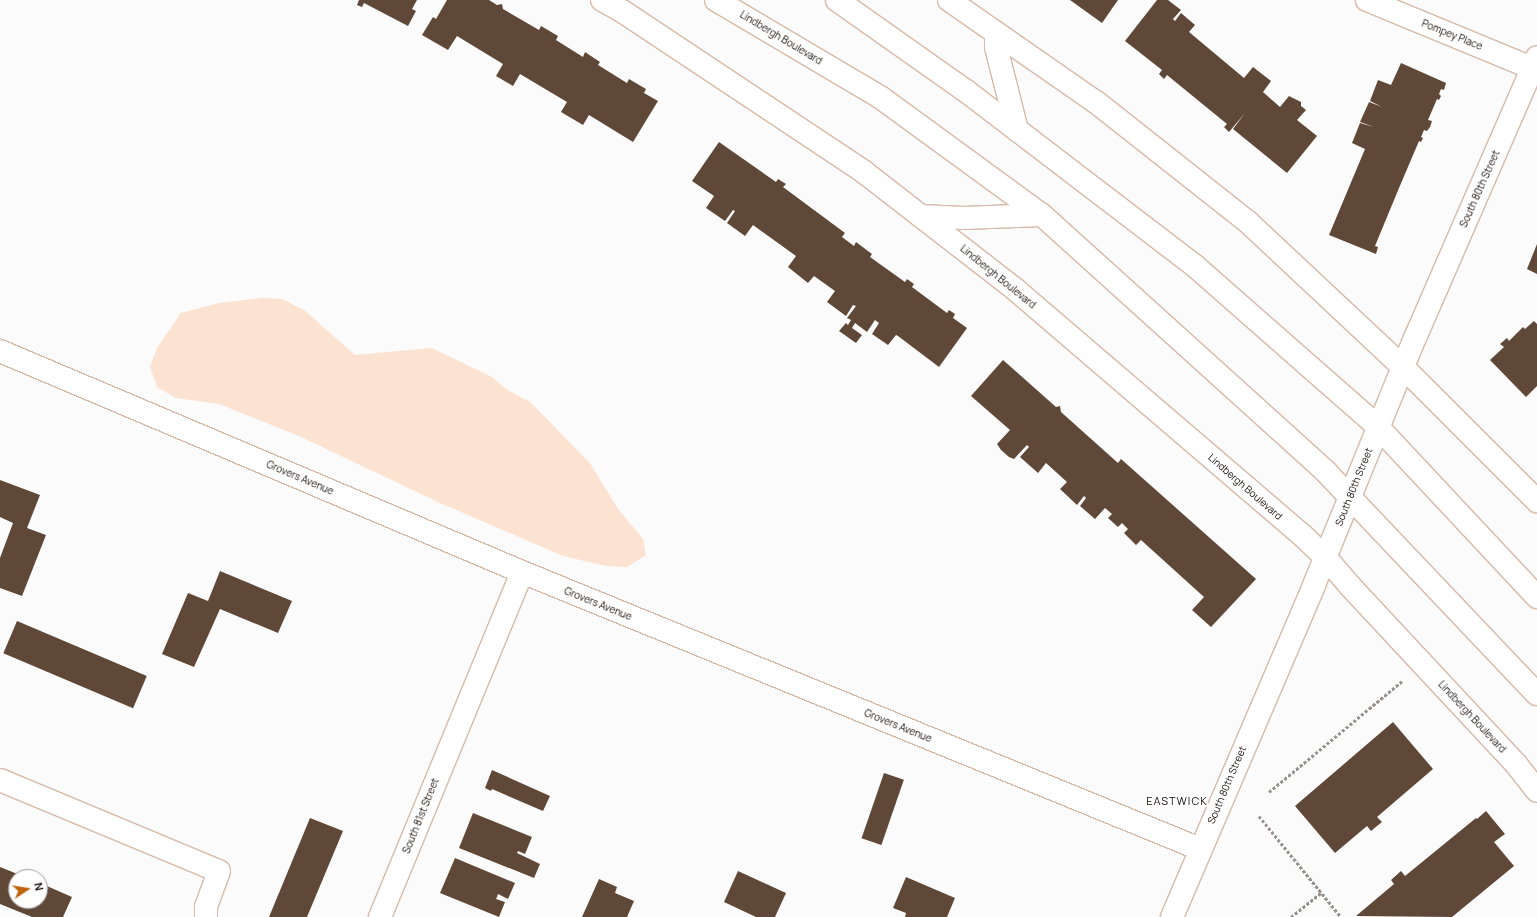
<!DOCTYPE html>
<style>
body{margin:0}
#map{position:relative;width:1537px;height:917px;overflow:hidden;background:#fbfbfb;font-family:Manrope,sans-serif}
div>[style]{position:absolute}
.green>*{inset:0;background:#fce2d1}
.building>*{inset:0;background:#604838;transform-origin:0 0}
.path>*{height:2.5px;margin-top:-1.25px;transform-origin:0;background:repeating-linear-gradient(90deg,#97928f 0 3px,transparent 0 5px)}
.roads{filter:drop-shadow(1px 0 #d6b9a7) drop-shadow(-1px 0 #d6b9a7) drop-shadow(0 1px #d6b9a7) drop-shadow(0 -1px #d6b9a7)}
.minor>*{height:22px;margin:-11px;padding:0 11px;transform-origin:11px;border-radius:11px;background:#fff}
.major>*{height:22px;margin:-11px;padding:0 11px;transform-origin:11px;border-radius:11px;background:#fff}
span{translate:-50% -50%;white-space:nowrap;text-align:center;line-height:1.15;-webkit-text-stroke:4px #fff;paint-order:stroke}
.street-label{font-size:10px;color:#180e08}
.neighbourhood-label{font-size:11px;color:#180e08;letter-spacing:1px}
.north{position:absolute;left:8px;top:869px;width:40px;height:40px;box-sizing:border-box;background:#fff;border:1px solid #a39f9c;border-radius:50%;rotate:78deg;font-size:11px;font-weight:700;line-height:16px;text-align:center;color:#180e08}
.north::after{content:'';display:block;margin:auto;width:14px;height:18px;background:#bf640d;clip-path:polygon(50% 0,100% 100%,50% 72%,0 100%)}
</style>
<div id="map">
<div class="green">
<div style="clip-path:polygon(262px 298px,282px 299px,304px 310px,355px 355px,432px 348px,492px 377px,509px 391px,530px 402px,590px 463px,618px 509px,643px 539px,646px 555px,627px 567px,606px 566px,563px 556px,440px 503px,299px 436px,219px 404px,176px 398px,157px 387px,150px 367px,157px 348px,181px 313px,219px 303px)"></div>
</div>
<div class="building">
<div style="clip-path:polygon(359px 0,417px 0,412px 9px,416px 11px,408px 26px,364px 3px,362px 7px,357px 5px)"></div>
<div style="clip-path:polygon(447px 0,489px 0,497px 5px,502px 4px,503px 9px,539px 30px,541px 26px,558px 36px,556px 40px,583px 57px,585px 52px,600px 62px,598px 65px,627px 83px,629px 79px,646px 89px,644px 93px,658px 101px,633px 142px,589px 115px,583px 125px,561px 112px,567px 102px,520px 74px,513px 86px,496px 76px,503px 64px,457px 36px,448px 50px,422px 35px,433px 17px,436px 19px)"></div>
<div style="clip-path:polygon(1070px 0,1118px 0,1102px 23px)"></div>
<div style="clip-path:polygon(1157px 0,1168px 0,1181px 10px,1173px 19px,1175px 21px,1181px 13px,1195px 25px,1189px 32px,1244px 78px,1253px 67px,1271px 81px,1263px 92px,1280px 107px,1289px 96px,1301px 102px,1301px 106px,1306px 110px,1297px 120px,1317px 136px,1287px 173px,1233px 129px,1245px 113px,1229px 132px,1224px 127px,1227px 124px,1167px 75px,1164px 79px,1159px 74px,1162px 70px,1125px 41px)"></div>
<div style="clip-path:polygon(1401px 63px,1446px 83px,1444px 90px,1441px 89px,1439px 94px,1441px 96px,1439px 100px,1437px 99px,1428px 120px,1432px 121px,1430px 127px,1427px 131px,1424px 130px,1421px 137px,1423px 138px,1421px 142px,1419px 141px,1399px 188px,1375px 246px,1378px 247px,1376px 254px,1329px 235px,1365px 149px,1352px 143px,1360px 123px,1374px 127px,1360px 122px,1369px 102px,1382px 107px,1370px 101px,1378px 80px,1391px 85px)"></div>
<div style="clip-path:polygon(719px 142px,776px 182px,778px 179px,786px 184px,783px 187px,845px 233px,842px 237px,854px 246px,856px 242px,872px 254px,870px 257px,905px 282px,907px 279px,914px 284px,912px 287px,947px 313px,949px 310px,955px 314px,953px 318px,967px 328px,939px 367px,898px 336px,896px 335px,888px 345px,872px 334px,879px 323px,875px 320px,867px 332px,855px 323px,852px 328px,862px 335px,856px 343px,839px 331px,846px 323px,848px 325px,851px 320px,847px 318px,856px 306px,853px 305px,846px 316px,827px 302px,835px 291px,814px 276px,808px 283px,788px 267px,796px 256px,753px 225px,745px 236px,727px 223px,735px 211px,733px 210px,725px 221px,706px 208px,714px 196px,692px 181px)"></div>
<div style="clip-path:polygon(1537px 244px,1537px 274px,1527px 269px)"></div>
<div style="clip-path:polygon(1534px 321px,1537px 324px,1537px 386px,1526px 397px,1490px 360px,1504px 347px,1500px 344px,1507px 338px,1509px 341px,1523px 327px,1525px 329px)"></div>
<div style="clip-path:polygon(1003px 360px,1056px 407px,1060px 406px,1061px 412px,1118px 463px,1121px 459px,1256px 579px,1211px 627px,1192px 610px,1204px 597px,1141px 540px,1136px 545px,1124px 533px,1128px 529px,1122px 523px,1118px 527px,1108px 518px,1112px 514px,1105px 508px,1095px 519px,1080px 506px,1086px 498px,1084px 496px,1077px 505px,1060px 489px,1067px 482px,1046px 463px,1038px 473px,1020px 457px,1029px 447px,1027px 445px,1014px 459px,1009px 457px,1001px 450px,997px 444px,1010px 430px,971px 396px)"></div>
<div style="clip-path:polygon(0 480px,40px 495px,27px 528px,46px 535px,22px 596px,0 588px,0 558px,13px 523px,0 517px)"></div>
<div style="clip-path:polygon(220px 571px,292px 601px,278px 633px,220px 609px,194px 667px,162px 654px,188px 593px,208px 601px)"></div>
<div style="left:17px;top:621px;width:141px;height:35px;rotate:23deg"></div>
<div style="clip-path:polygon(1393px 722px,1433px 769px,1377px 817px,1382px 822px,1377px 826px,1371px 831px,1367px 826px,1335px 853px,1295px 806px)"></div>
<div style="clip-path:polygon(492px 770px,550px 796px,543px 811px,492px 789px,491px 791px,485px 788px)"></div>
<div style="left:884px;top:773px;width:21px;height:69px;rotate:19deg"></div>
<div style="clip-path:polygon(1486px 811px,1505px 834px,1494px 842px,1514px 866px,1452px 917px,1356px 916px,1394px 884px,1391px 880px,1401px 871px,1405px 876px,1476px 818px,1477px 819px)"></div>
<div style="clip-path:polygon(473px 813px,532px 837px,525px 854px,518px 851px,517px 853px,540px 864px,534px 878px,459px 848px)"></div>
<div style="clip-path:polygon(310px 818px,343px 831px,307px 917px,269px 917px)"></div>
<div style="clip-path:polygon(455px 858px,515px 883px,508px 899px,498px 894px,497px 897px,496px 899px,505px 902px,499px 917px,440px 893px)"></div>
<div style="clip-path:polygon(0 867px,25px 877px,16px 877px,16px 901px,40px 901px,40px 883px,72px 897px,63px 917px,32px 917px,0 904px)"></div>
<div style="clip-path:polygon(738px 871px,786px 893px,775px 917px,756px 917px,724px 902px)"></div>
<div style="clip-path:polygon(906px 877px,955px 898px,947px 917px,905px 917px,906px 913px,893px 908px)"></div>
<div style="clip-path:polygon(599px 879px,617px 887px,615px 893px,634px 901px,627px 917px,582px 917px)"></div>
</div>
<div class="path">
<div style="left:1269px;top:792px;width:173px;rotate:-39.8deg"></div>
<div style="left:1259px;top:816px;width:130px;rotate:50.9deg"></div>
<div style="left:1291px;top:917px;width:38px;rotate:-39deg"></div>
</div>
<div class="roads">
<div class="minor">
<div style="left:602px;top:0;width:23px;rotate:29deg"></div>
<div style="left:622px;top:11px;width:291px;rotate:33.6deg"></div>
<div style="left:864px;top:172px;width:192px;rotate:37.8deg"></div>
<div style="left:1016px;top:290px;width:375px;rotate:40.6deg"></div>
<div style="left:1301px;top:534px;width:33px;rotate:44deg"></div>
<div style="left:1325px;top:557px;width:38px;rotate:49deg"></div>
<div style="left:1350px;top:586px;width:243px;rotate:47deg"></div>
<div style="left:1516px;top:764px;width:34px;rotate:52deg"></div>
<div style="left:949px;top:0;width:179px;rotate:34.8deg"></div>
<div style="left:1096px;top:102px;width:195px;rotate:38.3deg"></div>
<div style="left:1249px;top:223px;width:211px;rotate:43.1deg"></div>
<div style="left:1403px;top:367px;width:190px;rotate:45deg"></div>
<div style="left:1367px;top:0;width:184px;rotate:22.4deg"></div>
<div style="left:996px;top:33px;width:14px;rotate:90deg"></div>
<div style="left:996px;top:47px;width:86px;rotate:75.8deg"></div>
<div style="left:921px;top:216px;width:43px;rotate:2.7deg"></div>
<div style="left:964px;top:218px;width:78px;rotate:-2.2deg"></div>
<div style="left:0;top:351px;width:567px;rotate:22.95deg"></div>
<div style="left:522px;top:572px;width:732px;rotate:22.22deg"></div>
<div style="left:0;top:780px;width:237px;rotate:22.6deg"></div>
<div style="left:219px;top:871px;width:38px;rotate:110deg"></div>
<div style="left:206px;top:907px;width:10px;rotate:90deg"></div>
<div style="left:380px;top:917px;width:373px;rotate:-67.6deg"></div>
<div style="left:1172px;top:917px;width:361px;rotate:-66.8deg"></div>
<div style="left:1314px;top:585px;width:267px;rotate:-67.8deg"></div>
<div style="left:1415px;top:338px;width:306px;rotate:-66.5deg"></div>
</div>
<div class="major">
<div style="left:716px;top:0;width:191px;rotate:30.6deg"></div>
<div style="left:880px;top:97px;width:200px;rotate:36.1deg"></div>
<div style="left:1042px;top:215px;width:383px;rotate:42.1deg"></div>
<div style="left:1326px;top:472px;width:306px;rotate:46.5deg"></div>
<div style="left:837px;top:0;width:158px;rotate:35.2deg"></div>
<div style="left:966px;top:91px;width:288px;rotate:37.4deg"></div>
<div style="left:1195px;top:266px;width:244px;rotate:41.3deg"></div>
<div style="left:1378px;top:427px;width:233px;rotate:46.9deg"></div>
</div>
</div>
<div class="street-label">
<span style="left:1452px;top:35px;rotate:22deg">Pompey Place</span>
<span style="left:781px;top:38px;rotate:31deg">Lindbergh Boulevard</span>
<span style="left:1480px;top:189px;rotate:-66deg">South 80th Street</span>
<span style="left:998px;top:277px;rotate:39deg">Lindbergh Boulevard</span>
<span style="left:300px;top:478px;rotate:23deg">Grovers Avenue</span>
<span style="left:1245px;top:487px;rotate:41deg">Lindbergh Boulevard</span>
<span style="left:1354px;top:487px;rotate:-68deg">South 80th Street</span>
<span style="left:598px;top:604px;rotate:22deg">Grovers Avenue</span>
<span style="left:1472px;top:717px;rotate:47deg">Lindbergh Boulevard</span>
<span style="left:898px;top:726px;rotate:22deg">Grovers Avenue</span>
<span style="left:1227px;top:785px;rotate:-67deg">South 80th Street</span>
<span style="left:421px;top:816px;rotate:-68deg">South 81st Street</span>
</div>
<div class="neighbourhood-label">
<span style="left:1177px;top:801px">EASTWICK</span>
</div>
<div class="north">N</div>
</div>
